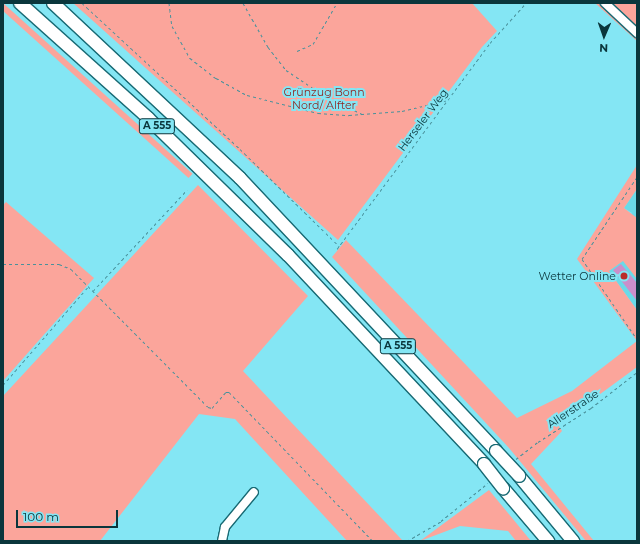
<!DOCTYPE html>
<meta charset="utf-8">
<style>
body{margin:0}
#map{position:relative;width:640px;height:544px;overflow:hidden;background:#84e6f4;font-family:Montserrat,sans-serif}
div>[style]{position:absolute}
.built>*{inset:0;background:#6adae8}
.green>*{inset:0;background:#fba59b;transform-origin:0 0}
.building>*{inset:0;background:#cb8fca}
.path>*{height:1px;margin-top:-0.5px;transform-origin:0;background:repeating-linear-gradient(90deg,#49919b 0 3px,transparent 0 6px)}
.roads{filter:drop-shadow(1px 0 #186a74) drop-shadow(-1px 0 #186a74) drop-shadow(0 1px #186a74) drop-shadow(0 -1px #186a74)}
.minor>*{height:8px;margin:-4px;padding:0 4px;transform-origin:4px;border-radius:4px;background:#fff}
.highway>*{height:12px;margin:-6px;padding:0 6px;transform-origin:6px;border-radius:6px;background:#fff}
.bridges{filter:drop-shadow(1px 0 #186a74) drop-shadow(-1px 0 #186a74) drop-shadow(0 1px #186a74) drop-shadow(0 -1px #186a74)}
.highway-bridge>*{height:12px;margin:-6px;padding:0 6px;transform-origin:6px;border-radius:6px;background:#fff}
.dots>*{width:11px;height:11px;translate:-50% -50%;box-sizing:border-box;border:2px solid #84e6f4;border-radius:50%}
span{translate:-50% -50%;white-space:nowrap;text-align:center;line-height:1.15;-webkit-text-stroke:4px #84e6f4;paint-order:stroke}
.shield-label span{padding:1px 3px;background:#84e6f4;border:1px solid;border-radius:3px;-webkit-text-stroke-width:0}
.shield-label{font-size:10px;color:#0a363c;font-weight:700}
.park-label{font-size:11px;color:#8e2925}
.street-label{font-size:11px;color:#0a363c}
.poi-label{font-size:11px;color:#0a363c}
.right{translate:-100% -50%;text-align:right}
.frame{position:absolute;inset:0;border:4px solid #0a363c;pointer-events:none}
.north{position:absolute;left:584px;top:16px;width:40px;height:40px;-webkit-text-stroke:3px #84e6f4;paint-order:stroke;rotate:182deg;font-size:11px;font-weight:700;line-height:16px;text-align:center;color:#0a363c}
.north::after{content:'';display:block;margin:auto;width:14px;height:18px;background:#0a363c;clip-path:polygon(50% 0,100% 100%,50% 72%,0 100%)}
.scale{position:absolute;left:16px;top:510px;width:102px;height:18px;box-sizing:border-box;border:2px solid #0a363c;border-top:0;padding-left:5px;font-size:12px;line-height:14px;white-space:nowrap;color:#0a363c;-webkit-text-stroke:3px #84e6f4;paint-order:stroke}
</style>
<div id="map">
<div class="built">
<div style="clip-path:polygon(637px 189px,637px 310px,601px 260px,632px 213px,624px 208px)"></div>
</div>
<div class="green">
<div style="left:3px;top:3px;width:255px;height:6px;rotate:42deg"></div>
<div style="clip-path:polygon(73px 3px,472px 3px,497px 31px,482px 47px,338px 240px)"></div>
<div style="clip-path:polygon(595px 3px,637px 3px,637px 41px)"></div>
<div style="clip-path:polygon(637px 165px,637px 189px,624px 208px,637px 218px,637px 279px,623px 261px,609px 271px,637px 310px,637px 367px,558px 425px,562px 431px,531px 464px,594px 541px,586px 541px,509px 448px,332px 257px,346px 240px,517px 418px,572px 391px,637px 341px,577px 259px)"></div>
<div style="clip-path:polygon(198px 185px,308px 296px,243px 371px,403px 541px,347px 541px,235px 419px,199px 414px,100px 541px,3px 541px,3px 396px)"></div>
<div style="clip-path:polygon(6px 202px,94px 278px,3px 381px,3px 205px)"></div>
<div style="clip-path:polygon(489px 490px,531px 541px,516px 541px,508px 531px,460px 526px,420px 541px)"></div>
</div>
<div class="building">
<div style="clip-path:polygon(621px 264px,637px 283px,637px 301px,613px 270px)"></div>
</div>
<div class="path">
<div style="left:82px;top:3px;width:215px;rotate:42.7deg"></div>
<div style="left:240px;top:149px;width:139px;rotate:44.4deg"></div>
<div style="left:169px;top:3px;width:23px;rotate:83deg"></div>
<div style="left:172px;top:26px;width:37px;rotate:61deg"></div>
<div style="left:190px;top:58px;width:33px;rotate:38deg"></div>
<div style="left:216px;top:78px;width:35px;rotate:29deg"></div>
<div style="left:247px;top:95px;width:73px;rotate:14.2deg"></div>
<div style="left:318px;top:113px;width:31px;rotate:4deg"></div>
<div style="left:349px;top:115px;width:53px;rotate:-4.3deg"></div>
<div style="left:402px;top:111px;width:47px;rotate:-13.4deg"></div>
<div style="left:243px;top:3px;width:51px;rotate:60.4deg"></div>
<div style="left:268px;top:47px;width:29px;rotate:52deg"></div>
<div style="left:286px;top:70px;width:37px;rotate:34deg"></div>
<div style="left:317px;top:91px;width:51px;rotate:27.1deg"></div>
<div style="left:297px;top:51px;width:17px;rotate:-24deg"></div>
<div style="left:313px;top:44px;width:48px;rotate:-59.7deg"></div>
<div style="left:637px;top:177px;width:99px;rotate:123.9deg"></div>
<div style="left:582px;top:259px;width:97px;rotate:55.5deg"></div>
<div style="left:337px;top:249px;width:257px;rotate:-53.4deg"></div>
<div style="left:490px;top:43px;width:54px;rotate:-48deg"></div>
<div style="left:3px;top:264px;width:56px"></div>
<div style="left:59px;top:264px;width:13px;rotate:23deg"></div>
<div style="left:71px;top:269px;width:194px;rotate:45.2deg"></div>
<div style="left:208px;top:407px;width:4px;rotate:14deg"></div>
<div style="left:212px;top:408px;width:21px;rotate:-49deg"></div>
<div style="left:226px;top:392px;width:3px"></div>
<div style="left:229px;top:392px;width:207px;rotate:46deg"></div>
<div style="left:93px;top:291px;width:138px;rotate:-47.1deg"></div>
<div style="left:3px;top:385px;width:130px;rotate:-49.1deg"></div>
<div style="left:516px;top:459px;width:28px;rotate:-38deg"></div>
<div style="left:538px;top:442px;width:63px;rotate:-32.7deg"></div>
<div style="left:591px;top:408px;width:58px;rotate:-38deg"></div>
<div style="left:407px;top:541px;width:39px;rotate:-30deg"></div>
<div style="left:441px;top:521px;width:60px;rotate:-39deg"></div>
</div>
<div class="roads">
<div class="minor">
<div style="left:605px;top:3px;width:44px;rotate:43.2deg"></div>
<div style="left:222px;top:541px;width:14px;rotate:-78deg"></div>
<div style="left:225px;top:527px;width:45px;rotate:-50.4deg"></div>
</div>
<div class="highway">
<div style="left:20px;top:3px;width:172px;rotate:41.9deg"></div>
<div style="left:148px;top:118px;width:196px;rotate:44.4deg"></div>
<div style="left:288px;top:255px;width:287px;rotate:46.8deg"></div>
<div style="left:53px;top:3px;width:256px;rotate:43.1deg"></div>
<div style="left:240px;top:178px;width:374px;rotate:46.8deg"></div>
<div style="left:519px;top:476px;width:85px;rotate:50.3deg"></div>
<div style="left:503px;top:488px;width:70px;rotate:49.7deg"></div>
</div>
</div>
<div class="bridges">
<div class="highway-bridge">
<div style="left:496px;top:451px;width:34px;rotate:47deg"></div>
<div style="left:484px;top:464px;width:31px;rotate:52deg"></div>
</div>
</div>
<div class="dots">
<div style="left:624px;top:276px;background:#bb2c29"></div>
</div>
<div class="shield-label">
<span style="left:157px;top:126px">A 555</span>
<span style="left:398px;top:346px">A 555</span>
</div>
<div class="park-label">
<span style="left:324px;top:99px">Grünzug Bonn<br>Nord/ Alfter</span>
</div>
<div class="street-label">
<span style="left:423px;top:120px;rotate:-53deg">Herseler Weg</span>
<span style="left:573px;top:409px;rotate:-34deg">Allerstraße</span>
</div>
<div class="poi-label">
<span class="right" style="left:616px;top:276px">Wetter Online</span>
</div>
<div class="frame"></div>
<div class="north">N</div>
<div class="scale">100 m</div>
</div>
